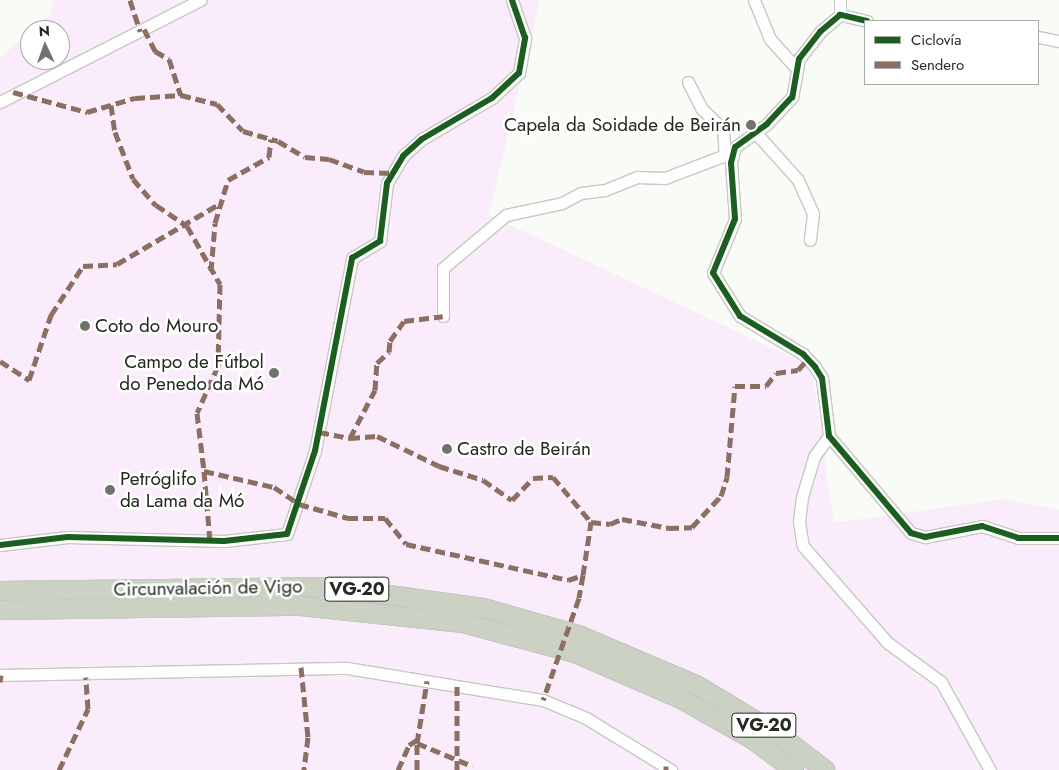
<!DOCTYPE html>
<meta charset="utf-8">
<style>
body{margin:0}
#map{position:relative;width:1059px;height:770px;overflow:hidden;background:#f8fbf6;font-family:Jost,sans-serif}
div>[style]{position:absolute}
.green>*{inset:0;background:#faecfa}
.roads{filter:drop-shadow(1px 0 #c5c9c2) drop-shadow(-1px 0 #c5c9c2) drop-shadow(0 1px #c5c9c2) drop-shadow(0 -1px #c5c9c2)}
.minor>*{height:11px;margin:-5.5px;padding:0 5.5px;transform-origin:5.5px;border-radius:5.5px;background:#fefefe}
.highway>*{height:18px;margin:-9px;padding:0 9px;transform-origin:9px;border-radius:9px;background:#cbd2c4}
.quiet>*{height:5px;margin-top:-2.5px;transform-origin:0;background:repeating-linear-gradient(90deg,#8d6e63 0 10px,transparent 0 15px)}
.cycleway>*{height:6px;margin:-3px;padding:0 3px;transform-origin:3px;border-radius:3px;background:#1b5e20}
.dots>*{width:14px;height:14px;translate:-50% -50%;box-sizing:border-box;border:2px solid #fff;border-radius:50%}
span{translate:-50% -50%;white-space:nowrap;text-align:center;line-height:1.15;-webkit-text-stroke:5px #fff;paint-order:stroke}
.shield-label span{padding:1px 4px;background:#fff;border:1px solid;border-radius:4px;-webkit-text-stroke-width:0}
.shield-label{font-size:18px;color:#242a20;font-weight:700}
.poi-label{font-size:19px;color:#242a20}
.right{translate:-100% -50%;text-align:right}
.left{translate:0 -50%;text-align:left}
.street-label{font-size:19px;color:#242a20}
.legend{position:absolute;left:864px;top:20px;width:175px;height:65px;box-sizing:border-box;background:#fff;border:1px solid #a7aaa6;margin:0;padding:6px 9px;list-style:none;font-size:15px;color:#242a20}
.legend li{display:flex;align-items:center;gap:10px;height:25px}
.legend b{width:25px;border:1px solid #a7aaa6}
.north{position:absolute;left:20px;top:20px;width:50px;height:50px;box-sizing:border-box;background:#fff;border:1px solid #a7aaa6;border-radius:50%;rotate:357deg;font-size:14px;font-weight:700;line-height:20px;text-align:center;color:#242a20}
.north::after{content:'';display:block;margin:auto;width:18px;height:22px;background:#6e736b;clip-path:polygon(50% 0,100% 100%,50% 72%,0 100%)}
</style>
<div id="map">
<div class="green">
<div style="clip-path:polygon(52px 0,540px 0,489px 215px,812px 367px,834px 523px,1004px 499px,1059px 510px,1059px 770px,0 770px,0 58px,30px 32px,30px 60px,60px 60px,60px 30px,32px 30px,51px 14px)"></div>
</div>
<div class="roads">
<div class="minor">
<div style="left:754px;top:0;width:42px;rotate:67.7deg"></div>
<div style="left:770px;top:39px;width:40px;rotate:48deg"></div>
<div style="left:840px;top:15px;width:15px;rotate:-90deg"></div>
<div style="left:867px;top:21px;width:28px;rotate:-167deg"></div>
<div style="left:840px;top:15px;width:26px;rotate:140deg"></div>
<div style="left:820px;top:32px;width:34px;rotate:128deg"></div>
<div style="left:799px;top:59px;width:39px;rotate:100deg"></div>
<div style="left:792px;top:97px;width:37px;rotate:133deg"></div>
<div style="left:767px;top:124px;width:39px;rotate:144deg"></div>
<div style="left:735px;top:147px;width:16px;rotate:104deg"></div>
<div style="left:731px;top:163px;width:56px;rotate:85.9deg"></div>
<div style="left:735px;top:219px;width:58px;rotate:112.2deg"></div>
<div style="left:713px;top:273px;width:51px;rotate:57.9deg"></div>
<div style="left:740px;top:316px;width:74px;rotate:31.1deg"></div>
<div style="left:803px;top:354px;width:18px;rotate:47deg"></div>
<div style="left:815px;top:367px;width:13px;rotate:58deg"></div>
<div style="left:822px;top:378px;width:58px;rotate:83.1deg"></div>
<div style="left:829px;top:436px;width:127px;rotate:49.8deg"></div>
<div style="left:911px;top:533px;width:15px;rotate:16deg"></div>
<div style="left:925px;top:537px;width:58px;rotate:-10.9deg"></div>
<div style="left:982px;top:526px;width:38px;rotate:18deg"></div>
<div style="left:1018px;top:538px;width:41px"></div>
<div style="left:1038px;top:37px;width:21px;rotate:11deg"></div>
<div style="left:688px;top:82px;width:30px;rotate:63deg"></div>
<div style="left:702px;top:109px;width:29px;rotate:44deg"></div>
<div style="left:723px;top:129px;width:27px;rotate:86deg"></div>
<div style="left:0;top:102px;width:225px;rotate:-27deg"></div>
<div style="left:755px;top:132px;width:64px;rotate:48.1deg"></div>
<div style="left:798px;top:180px;width:37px;rotate:66deg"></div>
<div style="left:813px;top:214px;width:26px;rotate:97deg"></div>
<div style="left:443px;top:316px;width:48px;rotate:-90deg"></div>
<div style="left:443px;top:268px;width:82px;rotate:-40.1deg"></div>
<div style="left:506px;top:215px;width:57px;rotate:-12.1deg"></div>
<div style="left:562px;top:203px;width:21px;rotate:-28deg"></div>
<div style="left:581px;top:193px;width:24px;rotate:-7deg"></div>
<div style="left:605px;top:190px;width:35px;rotate:-22deg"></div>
<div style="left:637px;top:177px;width:28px;rotate:2deg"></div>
<div style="left:665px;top:178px;width:73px;rotate:-20.9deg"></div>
<div style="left:829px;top:436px;width:26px;rotate:126deg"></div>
<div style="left:814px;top:457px;width:42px;rotate:106.7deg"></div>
<div style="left:802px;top:497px;width:25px;rotate:97deg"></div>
<div style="left:799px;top:522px;width:24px;rotate:81deg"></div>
<div style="left:803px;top:546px;width:129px;rotate:48.8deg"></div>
<div style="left:888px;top:643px;width:66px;rotate:36.3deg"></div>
<div style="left:941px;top:682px;width:101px;rotate:60.9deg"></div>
<div style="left:0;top:545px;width:68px;rotate:-6.7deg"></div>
<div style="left:68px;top:537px;width:156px;rotate:1.5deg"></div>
<div style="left:224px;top:541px;width:63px;rotate:-6.3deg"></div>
<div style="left:287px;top:534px;width:88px;rotate:-71.4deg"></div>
<div style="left:315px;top:451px;width:197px;rotate:-79.1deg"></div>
<div style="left:352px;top:258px;width:33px;rotate:-31deg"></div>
<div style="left:380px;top:241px;width:58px;rotate:-83.1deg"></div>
<div style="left:387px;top:183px;width:31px;rotate:-59deg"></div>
<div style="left:403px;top:156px;width:25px;rotate:-42deg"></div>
<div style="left:422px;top:139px;width:81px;rotate:-30.4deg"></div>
<div style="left:492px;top:98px;width:37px;rotate:-43deg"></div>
<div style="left:519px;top:73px;width:36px;rotate:-80deg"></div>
<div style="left:525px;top:38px;width:40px;rotate:-108.9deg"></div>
<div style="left:0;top:675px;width:347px;rotate:-1.2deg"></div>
<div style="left:347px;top:668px;width:199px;rotate:9.3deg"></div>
<div style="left:543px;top:700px;width:47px;rotate:22.7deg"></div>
<div style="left:586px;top:718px;width:100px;rotate:31.5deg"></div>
</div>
<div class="highway">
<div style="left:0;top:591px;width:331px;rotate:-0.7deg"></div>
<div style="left:331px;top:587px;width:153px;rotate:7.9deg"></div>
<div style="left:483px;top:608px;width:102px;rotate:15.9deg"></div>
<div style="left:581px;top:636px;width:127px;rotate:23.1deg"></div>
<div style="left:698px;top:686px;width:97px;rotate:31.1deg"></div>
<div style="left:781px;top:736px;width:56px;rotate:37.7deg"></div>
<div style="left:0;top:610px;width:301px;rotate:-0.8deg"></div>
<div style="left:301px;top:606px;width:163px;rotate:6deg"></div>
<div style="left:463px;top:623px;width:116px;rotate:15deg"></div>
<div style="left:575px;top:653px;width:113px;rotate:23.4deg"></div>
<div style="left:679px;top:698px;width:84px;rotate:29.3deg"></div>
<div style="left:752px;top:739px;width:52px;rotate:36.4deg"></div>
</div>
</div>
<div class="quiet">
<div style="left:130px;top:0;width:33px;rotate:72deg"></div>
<div style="left:144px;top:29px;width:25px;rotate:63deg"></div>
<div style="left:155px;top:51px;width:16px;rotate:30deg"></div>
<div style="left:169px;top:59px;width:38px;rotate:72deg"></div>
<div style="left:181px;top:95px;width:37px;rotate:14deg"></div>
<div style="left:217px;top:104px;width:37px;rotate:46deg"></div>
<div style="left:243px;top:131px;width:36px;rotate:16deg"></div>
<div style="left:278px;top:141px;width:31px;rotate:31deg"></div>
<div style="left:305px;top:157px;width:24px;rotate:5deg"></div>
<div style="left:329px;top:159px;width:37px;rotate:20deg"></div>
<div style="left:364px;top:172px;width:27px;rotate:2deg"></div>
<div style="left:13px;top:92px;width:77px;rotate:15.1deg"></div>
<div style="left:87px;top:112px;width:50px;rotate:-16.3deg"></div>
<div style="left:135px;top:98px;width:46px;rotate:-3.7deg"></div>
<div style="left:111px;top:105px;width:27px;rotate:82deg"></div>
<div style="left:115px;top:132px;width:50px;rotate:69deg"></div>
<div style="left:133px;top:179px;width:35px;rotate:49deg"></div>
<div style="left:156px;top:205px;width:37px;rotate:34deg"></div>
<div style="left:187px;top:226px;width:67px;rotate:60.4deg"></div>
<div style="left:220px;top:284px;width:82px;rotate:91.4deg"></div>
<div style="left:218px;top:366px;width:51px;rotate:114.1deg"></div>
<div style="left:197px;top:413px;width:58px;rotate:83.1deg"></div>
<div style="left:204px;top:471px;width:72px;rotate:12.9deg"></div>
<div style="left:274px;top:487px;width:30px;rotate:34deg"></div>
<div style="left:299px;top:504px;width:51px;rotate:15.9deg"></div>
<div style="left:348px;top:518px;width:37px"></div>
<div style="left:385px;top:518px;width:33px;rotate:51deg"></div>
<div style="left:406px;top:544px;width:166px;rotate:12.5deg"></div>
<div style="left:568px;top:580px;width:16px;rotate:-18deg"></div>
<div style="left:583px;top:575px;width:23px;rotate:100deg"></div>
<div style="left:579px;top:598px;width:108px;rotate:109.4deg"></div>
<div style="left:211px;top:271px;width:48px;rotate:-85.2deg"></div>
<div style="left:215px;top:223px;width:45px;rotate:-73.2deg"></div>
<div style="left:228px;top:180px;width:47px;rotate:-29.3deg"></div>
<div style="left:269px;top:157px;width:18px;rotate:-84deg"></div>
<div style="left:0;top:361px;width:35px;rotate:33deg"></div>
<div style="left:29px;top:380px;width:69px;rotate:-71.3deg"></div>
<div style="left:51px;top:315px;width:59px;rotate:-56.9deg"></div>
<div style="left:83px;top:266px;width:34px;rotate:-3deg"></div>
<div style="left:117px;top:264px;width:121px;rotate:-30.4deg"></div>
<div style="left:319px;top:432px;width:32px;rotate:11deg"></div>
<div style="left:350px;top:438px;width:54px;rotate:-62.5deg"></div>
<div style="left:375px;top:390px;width:27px;rotate:-86deg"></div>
<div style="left:377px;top:363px;width:16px;rotate:-43deg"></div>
<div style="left:389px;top:352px;width:11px;rotate:-85deg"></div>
<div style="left:390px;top:341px;width:24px;rotate:-55deg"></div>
<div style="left:404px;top:321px;width:39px;rotate:-7deg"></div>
<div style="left:350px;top:438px;width:27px;rotate:-4deg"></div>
<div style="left:377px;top:436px;width:69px;rotate:25.8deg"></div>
<div style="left:439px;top:466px;width:46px;rotate:17.7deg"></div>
<div style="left:483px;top:480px;width:35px;rotate:35deg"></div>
<div style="left:512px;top:500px;width:30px;rotate:-46deg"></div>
<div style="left:533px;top:478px;width:20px;rotate:-3deg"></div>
<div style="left:553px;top:477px;width:59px;rotate:49.8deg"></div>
<div style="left:591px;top:522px;width:19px;rotate:6deg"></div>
<div style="left:610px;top:524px;width:13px;rotate:-23deg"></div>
<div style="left:622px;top:519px;width:48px;rotate:10.8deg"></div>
<div style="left:669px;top:528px;width:23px;rotate:-2deg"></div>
<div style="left:692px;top:527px;width:42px;rotate:-46.9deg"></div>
<div style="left:721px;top:496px;width:20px;rotate:-72deg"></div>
<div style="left:727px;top:477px;width:91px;rotate:-85deg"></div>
<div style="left:735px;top:386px;width:31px"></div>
<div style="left:766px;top:386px;width:16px;rotate:-52deg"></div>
<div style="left:776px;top:373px;width:22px;rotate:-8deg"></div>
<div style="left:798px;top:370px;width:15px;rotate:-48deg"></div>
<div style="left:204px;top:471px;width:70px;rotate:85.1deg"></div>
<div style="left:583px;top:575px;width:54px;rotate:-81.4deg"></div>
<div style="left:301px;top:667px;width:70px;rotate:84.3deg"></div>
<div style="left:308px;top:737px;width:33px;rotate:97deg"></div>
<div style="left:0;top:682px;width:7px;rotate:-82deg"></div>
<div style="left:457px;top:686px;width:84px;rotate:90deg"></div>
<div style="left:417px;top:743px;width:60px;rotate:22.7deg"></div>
<div style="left:59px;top:770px;width:68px;rotate:-64.6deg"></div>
<div style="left:88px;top:709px;width:32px;rotate:-94deg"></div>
<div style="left:398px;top:770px;width:27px;rotate:-66deg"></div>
<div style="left:409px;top:745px;width:9px;rotate:-32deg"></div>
<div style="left:417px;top:770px;width:27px;rotate:-90deg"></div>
<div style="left:417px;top:743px;width:63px;rotate:-80.8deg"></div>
<div style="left:666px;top:770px;width:4px;rotate:-90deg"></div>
</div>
<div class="cycleway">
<div style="left:867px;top:21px;width:28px;rotate:-167deg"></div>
<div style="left:840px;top:15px;width:26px;rotate:140deg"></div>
<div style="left:820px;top:32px;width:34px;rotate:128deg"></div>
<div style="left:799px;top:59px;width:39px;rotate:100deg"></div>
<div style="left:792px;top:97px;width:37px;rotate:133deg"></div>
<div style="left:767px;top:124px;width:39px;rotate:144deg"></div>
<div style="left:735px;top:147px;width:16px;rotate:104deg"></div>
<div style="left:731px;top:163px;width:56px;rotate:85.9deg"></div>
<div style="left:735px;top:219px;width:58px;rotate:112.2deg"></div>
<div style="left:713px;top:273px;width:51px;rotate:57.9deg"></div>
<div style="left:740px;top:316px;width:74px;rotate:31.1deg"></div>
<div style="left:803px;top:354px;width:18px;rotate:47deg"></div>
<div style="left:815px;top:367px;width:13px;rotate:58deg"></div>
<div style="left:822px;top:378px;width:58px;rotate:83.1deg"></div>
<div style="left:829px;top:436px;width:127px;rotate:49.8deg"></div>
<div style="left:911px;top:533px;width:15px;rotate:16deg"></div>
<div style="left:925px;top:537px;width:58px;rotate:-10.9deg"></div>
<div style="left:982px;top:526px;width:38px;rotate:18deg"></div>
<div style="left:1018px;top:538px;width:41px"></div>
<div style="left:0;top:545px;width:68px;rotate:-6.7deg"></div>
<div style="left:68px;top:537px;width:156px;rotate:1.5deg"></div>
<div style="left:224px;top:541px;width:63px;rotate:-6.3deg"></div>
<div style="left:287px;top:534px;width:88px;rotate:-71.4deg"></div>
<div style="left:315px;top:451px;width:197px;rotate:-79.1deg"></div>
<div style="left:352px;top:258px;width:33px;rotate:-31deg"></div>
<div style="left:380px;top:241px;width:58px;rotate:-83.1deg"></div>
<div style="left:387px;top:183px;width:31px;rotate:-59deg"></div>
<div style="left:403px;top:156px;width:25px;rotate:-42deg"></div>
<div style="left:422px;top:139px;width:81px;rotate:-30.4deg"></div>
<div style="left:492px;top:98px;width:37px;rotate:-43deg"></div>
<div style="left:519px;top:73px;width:36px;rotate:-80deg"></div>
<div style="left:525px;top:38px;width:40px;rotate:-108.9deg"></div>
</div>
<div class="dots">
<div style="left:751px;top:125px;background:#6e736b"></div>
<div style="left:85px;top:326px;background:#6e736b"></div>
<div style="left:274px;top:373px;background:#6e736b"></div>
<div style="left:447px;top:449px;background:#6e736b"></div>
<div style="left:110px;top:490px;background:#6e736b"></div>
</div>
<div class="shield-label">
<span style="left:357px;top:589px">VG-20</span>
<span style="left:764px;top:725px">VG-20</span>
</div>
<div class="poi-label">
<span class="right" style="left:741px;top:125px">Capela da Soidade de Beirán</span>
<span class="left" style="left:95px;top:326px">Coto do Mouro</span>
<span class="right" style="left:264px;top:373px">Campo de Fútbol<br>do Penedo da Mó</span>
<span class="left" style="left:457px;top:449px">Castro de Beirán</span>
<span class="left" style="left:120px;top:490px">Petróglifo<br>da Lama da Mó</span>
</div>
<div class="street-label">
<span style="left:208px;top:588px;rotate:-1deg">Circunvalación de Vigo</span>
</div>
<ul class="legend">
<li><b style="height:6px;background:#1b5e20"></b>Ciclovía</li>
<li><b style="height:6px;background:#8d6e63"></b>Sendero</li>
</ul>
<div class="north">N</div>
</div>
